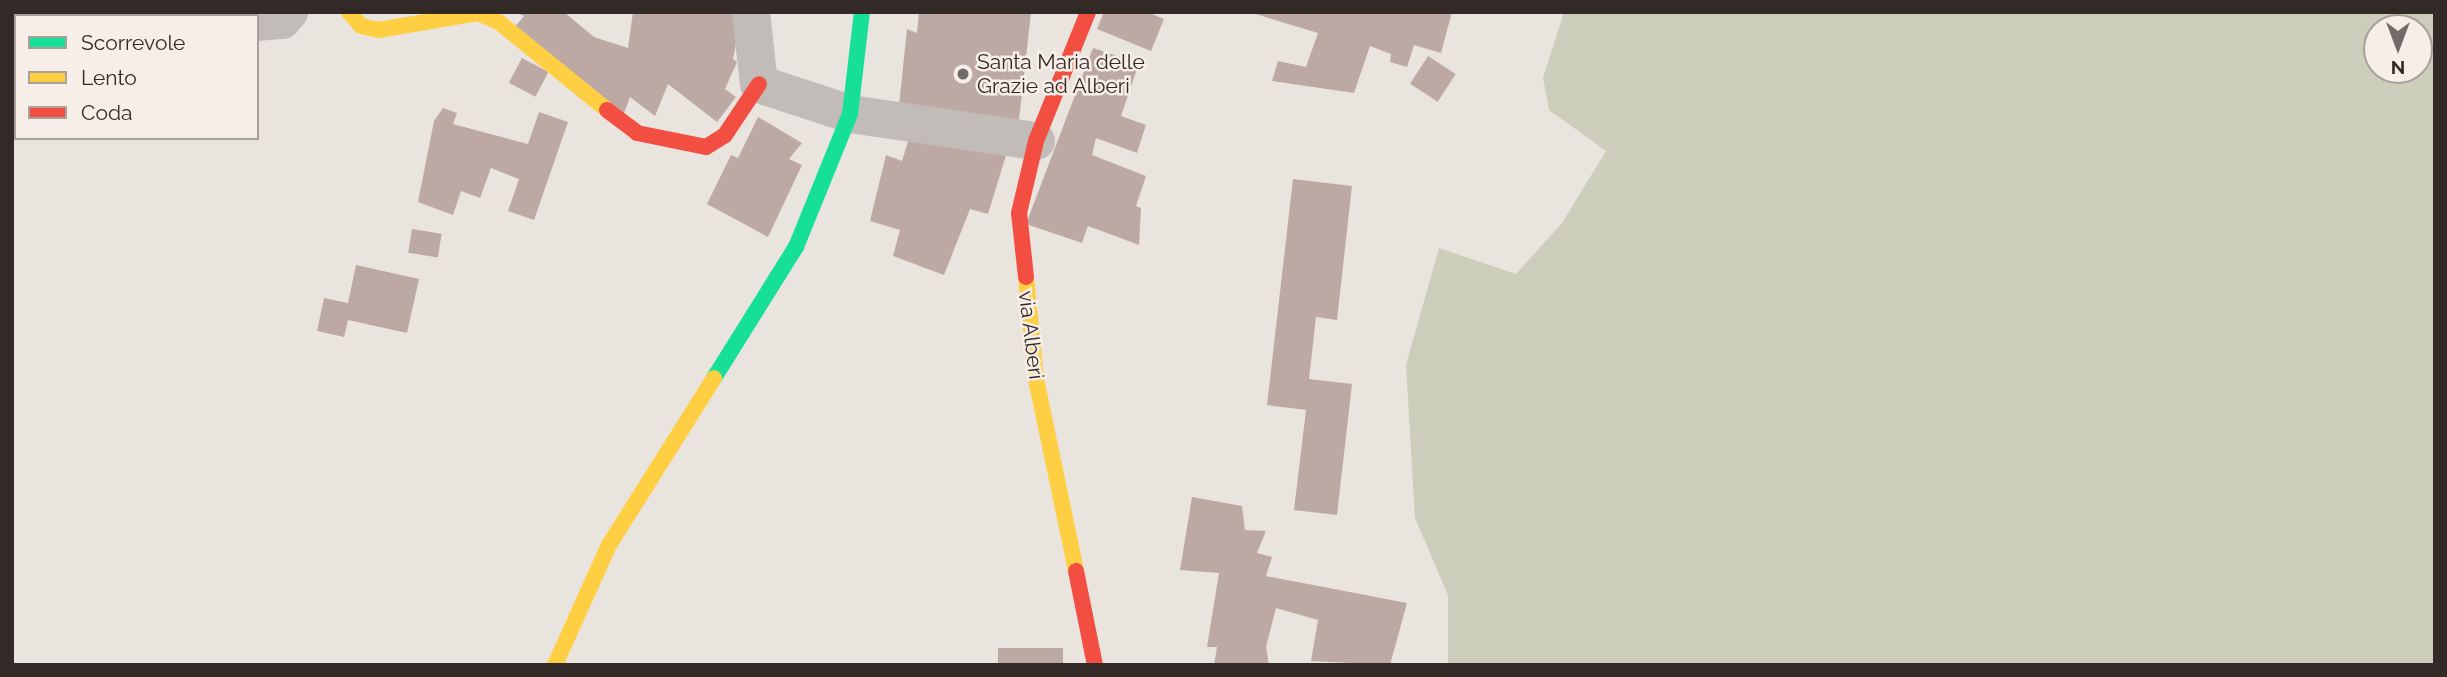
<!DOCTYPE html>
<style>
body{margin:0}
#map{position:relative;width:2447px;height:677px;overflow:hidden;background:#eae4df;font-family:Raleway,sans-serif}
div>[style]{position:absolute}
.green>*{inset:0;background:#cccdbb}
.building>*{inset:0;background:#bca9a4;transform-origin:0 0}
.street>*{height:38px;margin:-19px;padding:0 19px;transform-origin:19px;border-radius:19px;background:#c2bcb9}
.fast>*{height:16px;margin:-8px;padding:0 8px;transform-origin:8px;border-radius:8px;background:#16e098}
.slow>*{height:16px;margin:-8px;padding:0 8px;transform-origin:8px;border-radius:8px;background:#ffcf43}
.jam>*{height:16px;margin:-8px;padding:0 8px;transform-origin:8px;border-radius:8px;background:#f24e42}
.dots>*{width:19px;height:19px;translate:-50% -50%;box-sizing:border-box;border:4px solid #f6eee7;border-radius:50%}
span{translate:-50% -50%;white-space:nowrap;text-align:center;line-height:1.15;-webkit-text-stroke:5px #f6eee7;paint-order:stroke}
.poi-label{font-size:21px;color:#332a28}
.left{translate:0 -50%;text-align:left}
.street-label{font-size:21px;color:#332a28}
.frame{position:absolute;inset:0;border:14px solid #332a28;pointer-events:none}
.legend{position:absolute;left:14px;top:14px;width:245px;height:126px;box-sizing:border-box;background:#f6eee7;border:2px solid #a8a09b;margin:0;padding:9px 12px;list-style:none;font-size:21px;color:#332a28}
.legend li{display:flex;align-items:center;gap:14px;height:35px}
.legend b{width:35px;border:2px solid #a8a09b}
.north{position:absolute;left:2363px;top:14px;width:70px;height:70px;box-sizing:border-box;background:#f6eee7;border:2px solid #a8a09b;border-radius:50%;rotate:180deg;font-size:19px;font-weight:700;line-height:28px;text-align:center;color:#332a28}
.north::after{content:'';display:block;margin:auto;width:24px;height:32px;background:#736b68;clip-path:polygon(50% 0,100% 100%,50% 72%,0 100%)}
</style>
<div id="map">
<div class="green">
<div style="clip-path:polygon(evenodd,1564px 12px,2435px 12px,2435px 665px,1448px 665px,1448px 595px,1415px 518px,1406px 365px,1439px 248px,1516px 274px,1562px 223px,1606px 151px,1549px 110px,1543px 78px,1564px 12px,2377px 28px,2419px 28px,2419px 70px,2377px 70px,2377px 28px)"></div>
</div>
<div class="building">
<div style="clip-path:polygon(515px 12px,564px 12px,594px 37px,628px 48px,633px 12px,742px 12px,733px 59px,737px 62px,725px 89px,736px 97px,717px 122px,668px 84px,655px 116px,630px 97px,624px 113px,514px 28px,524px 16px)"></div>
<div style="clip-path:polygon(919px 12px,1031px 12px,1018px 129px,898px 115px,907px 29px,917px 33px)"></div>
<div style="clip-path:polygon(1104px 12px,1147px 12px,1164px 19px,1151px 51px,1097px 29px)"></div>
<div style="clip-path:polygon(1249px 12px,1452px 12px,1441px 53px,1414px 45px,1407px 67px,1390px 62px,1391px 54px,1370px 46px,1354px 93px,1272px 81px,1278px 61px,1306px 67px,1318px 33px)"></div>
<div style="clip-path:polygon(1093px 48px,1139px 63px,1121px 116px,1146px 125px,1137px 153px,1096px 138px,1092px 155px,1146px 176px,1136px 206px,1141px 208px,1139px 245px,1088px 226px,1082px 243px,1026px 224px)"></div>
<div style="left:1428px;top:56px;width:33px;height:33px;rotate:33deg"></div>
<div style="left:522px;top:58px;width:30px;height:28px;rotate:28deg"></div>
<div style="clip-path:polygon(443px 108px,457px 113px,453px 124px,528px 144px,539px 112px,568px 122px,534px 220px,508px 211px,519px 179px,491px 168px,480px 198px,461px 191px,453px 215px,418px 202px,434px 121px)"></div>
<div style="clip-path:polygon(758px 117px,802px 143px,789px 159px,802px 165px,768px 237px,707px 204px,731px 155px,738px 158px)"></div>
<div style="clip-path:polygon(910px 135px,1007px 152px,988px 214px,970px 209px,944px 275px,893px 256px,900px 230px,870px 221px,886px 155px,902px 161px)"></div>
<div style="clip-path:polygon(1293px 179px,1352px 186px,1337px 320px,1316px 317px,1309px 379px,1352px 384px,1337px 515px,1294px 510px,1306px 410px,1267px 405px)"></div>
<div style="left:412px;top:229px;width:30px;height:24px;rotate:9deg"></div>
<div style="clip-path:polygon(356px 265px,419px 279px,407px 333px,348px 320px,344px 337px,317px 331px,324px 298px,348px 303px)"></div>
<div style="clip-path:polygon(1192px 497px,1242px 506px,1245px 530px,1266px 531px,1257px 553px,1272px 557px,1266px 576px,1407px 603px,1390px 665px,1311px 661px,1318px 620px,1276px 608px,1266px 647px,1269px 665px,1214px 665px,1217px 647px,1207px 647px,1219px 573px,1180px 570px)"></div>
<div style="left:1063px;top:648px;width:17px;height:65px;rotate:90deg"></div>
</div>
<div class="street">
<div style="left:751px;top:12px;width:72px;rotate:83.7deg"></div>
<div style="left:759px;top:84px;width:96px;rotate:18.2deg"></div>
<div style="left:850px;top:114px;width:188px;rotate:8.3deg"></div>
<div style="left:257px;top:22px;width:25px;rotate:-5deg"></div>
<div style="left:282px;top:20px;width:11px;rotate:-49deg"></div>
</div>
<div class="fast">
<div style="left:714px;top:378px;width:155px;rotate:-58deg"></div>
<div style="left:796px;top:247px;width:144px;rotate:-67.9deg"></div>
<div style="left:850px;top:114px;width:103px;rotate:-83.3deg"></div>
</div>
<div class="slow">
<div style="left:349px;top:12px;width:18px;rotate:49deg"></div>
<div style="left:361px;top:26px;width:17px;rotate:13deg"></div>
<div style="left:378px;top:30px;width:101px;rotate:-9.6deg"></div>
<div style="left:478px;top:13px;width:24px;rotate:24deg"></div>
<div style="left:500px;top:23px;width:138px;rotate:39.1deg"></div>
<div style="left:1026px;top:277px;width:102px;rotate:84.4deg"></div>
<div style="left:1036px;top:379px;width:196px;rotate:78.2deg"></div>
<div style="left:555px;top:665px;width:132px;rotate:-65.8deg"></div>
<div style="left:609px;top:545px;width:197px;rotate:-57.8deg"></div>
</div>
<div class="jam">
<div style="left:607px;top:110px;width:38px;rotate:37deg"></div>
<div style="left:637px;top:133px;width:70px;rotate:11.5deg"></div>
<div style="left:706px;top:147px;width:22px;rotate:-32deg"></div>
<div style="left:725px;top:135px;width:61px;rotate:-56.3deg"></div>
<div style="left:1026px;top:277px;width:64px;rotate:-96.2deg"></div>
<div style="left:1019px;top:213px;width:74px;rotate:-76.7deg"></div>
<div style="left:1036px;top:141px;width:139px;rotate:-68deg"></div>
<div style="left:1076px;top:571px;width:96px;rotate:78.6deg"></div>
</div>
<div class="dots">
<div style="left:963px;top:74px;background:#736b68"></div>
</div>
<div class="poi-label">
<span class="left" style="left:977px;top:74px">Santa Maria delle<br>Grazie ad Alberi</span>
</div>
<div class="street-label">
<span style="left:1031px;top:335px;rotate:83deg">via Alberi</span>
</div>
<div class="frame"></div>
<ul class="legend">
<li><b style="height:9px;background:#16e098"></b>Scorrevole</li>
<li><b style="height:9px;background:#ffcf43"></b>Lento</li>
<li><b style="height:9px;background:#f24e42"></b>Coda</li>
</ul>
<div class="north">N</div>
</div>
